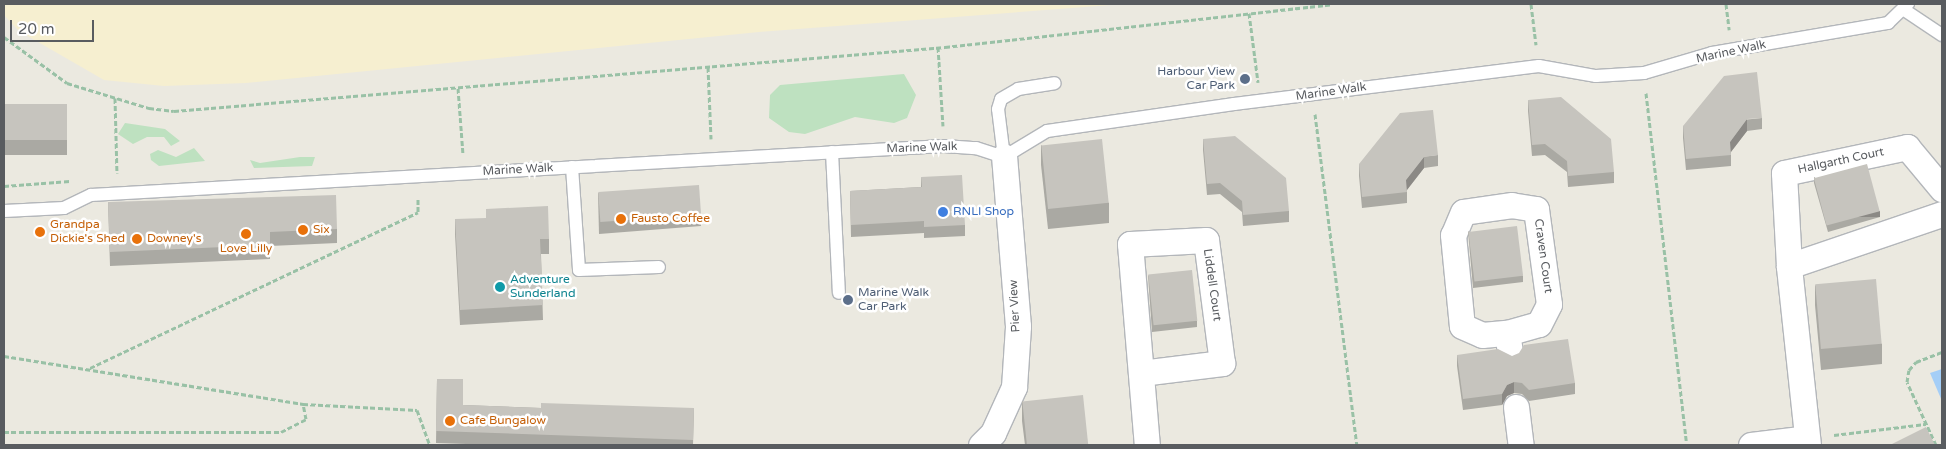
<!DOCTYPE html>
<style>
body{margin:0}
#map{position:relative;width:1946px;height:449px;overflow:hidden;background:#ebe9e0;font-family:"Varela Round",sans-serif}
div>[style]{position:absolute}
.green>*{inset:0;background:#bee1c0}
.sand>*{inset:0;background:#f6efd0}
.water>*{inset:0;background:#a4cef7}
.path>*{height:3px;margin-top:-1.5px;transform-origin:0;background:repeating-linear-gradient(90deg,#99c1a6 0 5px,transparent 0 7.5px)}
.roads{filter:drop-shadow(1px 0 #b3b6ba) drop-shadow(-1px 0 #b3b6ba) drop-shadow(0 1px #b3b6ba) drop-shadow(0 -1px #b3b6ba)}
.lane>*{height:12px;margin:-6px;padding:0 6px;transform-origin:6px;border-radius:6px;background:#fff}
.street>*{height:25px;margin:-12.5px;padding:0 12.5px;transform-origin:12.5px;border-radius:12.5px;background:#fff}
.wall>*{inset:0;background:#aaa9a3;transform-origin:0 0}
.shaded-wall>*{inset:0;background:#8b8985;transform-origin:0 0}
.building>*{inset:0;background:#c6c4be;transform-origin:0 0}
.dots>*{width:14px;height:14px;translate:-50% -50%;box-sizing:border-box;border:2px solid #fff;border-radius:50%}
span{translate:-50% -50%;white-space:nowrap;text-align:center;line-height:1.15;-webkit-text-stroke:5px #fff;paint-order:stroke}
.street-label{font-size:12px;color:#595c60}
.service-label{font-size:12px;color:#4e5e75}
.right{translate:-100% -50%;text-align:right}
.left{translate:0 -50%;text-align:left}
.shop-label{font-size:12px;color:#366cbe}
.food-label{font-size:12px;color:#c56008}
.culture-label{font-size:12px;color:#0d838f}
.frame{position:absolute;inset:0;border:5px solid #595c60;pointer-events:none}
.scale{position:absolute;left:10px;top:20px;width:84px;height:22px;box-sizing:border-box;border:2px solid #595c60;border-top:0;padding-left:6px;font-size:15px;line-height:18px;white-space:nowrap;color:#595c60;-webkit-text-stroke:4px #fff;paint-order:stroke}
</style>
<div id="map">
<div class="green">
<div style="clip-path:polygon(904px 74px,916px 95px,907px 118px,894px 123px,855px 117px,805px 134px,789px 132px,769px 118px,770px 95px,780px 85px)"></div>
<div style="clip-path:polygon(125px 123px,165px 129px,180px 141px,171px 146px,164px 137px,147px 137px,133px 144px,118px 134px)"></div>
<div style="clip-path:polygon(194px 148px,205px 161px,159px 166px,151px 160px,150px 154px,158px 150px,176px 157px)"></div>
<div style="clip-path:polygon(300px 157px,315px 157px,312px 166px,254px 168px,250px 160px,260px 163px)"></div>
</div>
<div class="sand">
<div style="clip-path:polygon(4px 4px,1124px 4px,759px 32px,246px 83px,164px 86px,104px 80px,19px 31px,4px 15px)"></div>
</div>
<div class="water">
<div style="clip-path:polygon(1942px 369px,1942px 401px,1930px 373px)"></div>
</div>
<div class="path">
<div style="left:1531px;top:4px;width:41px;rotate:83deg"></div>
<div style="left:1726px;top:4px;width:26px;rotate:83deg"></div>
<div style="left:1249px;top:13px;width:70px;rotate:82.6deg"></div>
<div style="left:4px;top:37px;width:78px;rotate:36.1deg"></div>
<div style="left:67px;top:83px;width:86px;rotate:17deg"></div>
<div style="left:149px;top:108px;width:25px;rotate:7deg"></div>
<div style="left:174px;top:111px;width:774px;rotate:-4.75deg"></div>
<div style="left:945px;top:47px;width:390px;rotate:-6.3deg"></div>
<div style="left:938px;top:47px;width:79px;rotate:86.4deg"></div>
<div style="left:708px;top:67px;width:72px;rotate:87.6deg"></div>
<div style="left:458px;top:88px;width:67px;rotate:85.7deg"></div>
<div style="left:1646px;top:93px;width:354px;rotate:83.4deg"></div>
<div style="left:115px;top:98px;width:75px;rotate:88.5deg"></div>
<div style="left:1315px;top:114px;width:334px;rotate:82.8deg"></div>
<div style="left:4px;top:186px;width:66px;rotate:-4.3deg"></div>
<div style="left:4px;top:356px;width:303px;rotate:9.1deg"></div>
<div style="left:303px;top:404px;width:114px;rotate:3deg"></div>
<div style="left:417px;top:410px;width:37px;rotate:70deg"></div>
<div style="left:90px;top:368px;width:363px;rotate:-25.4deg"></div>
<div style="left:418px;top:212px;width:15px;rotate:-90deg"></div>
<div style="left:4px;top:432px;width:277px"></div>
<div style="left:281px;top:432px;width:28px;rotate:-27deg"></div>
<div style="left:306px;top:419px;width:15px;rotate:-101deg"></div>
<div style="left:1834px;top:435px;width:92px;rotate:-6.9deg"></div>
<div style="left:1936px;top:445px;width:69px;rotate:-114.7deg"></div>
<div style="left:1907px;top:382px;width:12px;rotate:-81deg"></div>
<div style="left:1909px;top:370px;width:11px;rotate:-49deg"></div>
<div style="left:1916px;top:362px;width:28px;rotate:-21deg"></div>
</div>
<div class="roads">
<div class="lane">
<div style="left:1903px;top:9px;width:47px;rotate:33.7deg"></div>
<div style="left:832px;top:152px;width:141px;rotate:87.2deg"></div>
<div style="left:1004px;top:157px;width:48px;rotate:-97.1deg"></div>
<div style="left:998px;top:109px;width:10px;rotate:-73deg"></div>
<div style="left:1001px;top:99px;width:20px;rotate:-30deg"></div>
<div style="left:1018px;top:89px;width:37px;rotate:-9deg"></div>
<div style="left:572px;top:167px;width:103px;rotate:86.1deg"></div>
<div style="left:579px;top:270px;width:80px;rotate:-2.1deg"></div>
<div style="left:4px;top:211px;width:60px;rotate:-2.9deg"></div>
<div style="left:64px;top:208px;width:30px;rotate:-26deg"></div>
<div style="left:91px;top:195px;width:854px;rotate:-3.29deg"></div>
<div style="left:944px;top:146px;width:32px;rotate:4deg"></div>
<div style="left:976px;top:148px;width:29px;rotate:18deg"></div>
<div style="left:1004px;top:157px;width:50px;rotate:-31.2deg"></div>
<div style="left:1047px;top:131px;width:189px;rotate:-8.2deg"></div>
<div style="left:1234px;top:104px;width:307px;rotate:-7.1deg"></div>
<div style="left:1539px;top:66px;width:58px;rotate:10deg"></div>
<div style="left:1596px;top:76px;width:48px;rotate:-3.6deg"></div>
<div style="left:1644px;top:73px;width:71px;rotate:-16.4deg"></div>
<div style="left:1712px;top:53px;width:179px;rotate:-9.7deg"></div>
<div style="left:1888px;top:23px;width:28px;rotate:-44deg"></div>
</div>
<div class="street">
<div style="left:1789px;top:266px;width:162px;rotate:-18.8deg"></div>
<div style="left:1507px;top:333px;width:33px;rotate:-16deg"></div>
<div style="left:1539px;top:324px;width:22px;rotate:-63deg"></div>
<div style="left:1549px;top:304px;width:96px;rotate:-97.8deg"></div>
<div style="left:1536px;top:209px;width:24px;rotate:-171deg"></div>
<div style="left:1512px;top:205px;width:49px;rotate:171.9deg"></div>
<div style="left:1463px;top:212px;width:25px;rotate:113deg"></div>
<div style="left:1453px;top:235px;width:91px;rotate:84.4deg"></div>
<div style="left:1462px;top:326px;width:22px;rotate:24deg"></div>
<div style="left:1482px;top:335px;width:25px;rotate:-5deg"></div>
<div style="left:1507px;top:333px;width:20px;rotate:81deg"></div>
<div style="left:1141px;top:373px;width:82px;rotate:-7deg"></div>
<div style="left:1222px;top:363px;width:124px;rotate:-97.4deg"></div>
<div style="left:1206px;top:240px;width:76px;rotate:177deg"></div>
<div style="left:1130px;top:244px;width:202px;rotate:85.2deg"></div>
<div style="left:1516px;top:407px;width:38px;rotate:83deg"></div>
<div style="left:981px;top:445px;width:17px;rotate:-45deg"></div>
<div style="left:993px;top:433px;width:51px;rotate:-65.5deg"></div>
<div style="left:1014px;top:387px;width:61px;rotate:-86.2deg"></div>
<div style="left:1018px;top:326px;width:170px;rotate:-94.7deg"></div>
<div style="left:1751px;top:445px;width:56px;rotate:-7.1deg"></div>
<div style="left:1808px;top:445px;width:180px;rotate:-96.1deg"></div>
<div style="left:1789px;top:266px;width:93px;rotate:-93.1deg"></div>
<div style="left:1784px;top:173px;width:126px;rotate:-11.9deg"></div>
<div style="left:1907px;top:147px;width:55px;rotate:50.2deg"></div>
</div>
</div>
<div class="wall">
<div style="clip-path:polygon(1528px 100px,1614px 172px,1614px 183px,1568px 187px,1567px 172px,1545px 155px,1532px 156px,1528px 111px)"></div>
<div style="left:67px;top:104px;width:51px;height:63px;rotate:90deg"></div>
<div style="clip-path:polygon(1762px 118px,1762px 129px,1747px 131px,1731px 152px,1731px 166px,1686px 170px,1683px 138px,1683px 126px)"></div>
<div style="clip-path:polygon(1203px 139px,1289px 211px,1289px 222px,1243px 226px,1242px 212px,1220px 194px,1207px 195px,1203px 150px)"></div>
<div style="clip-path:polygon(1041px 145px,1109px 203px,1109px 223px,1048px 229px,1041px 165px)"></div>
<div style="clip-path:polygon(1438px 155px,1438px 166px,1424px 168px,1407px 190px,1407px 203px,1362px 208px,1359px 176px,1359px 164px)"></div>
<div style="clip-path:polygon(921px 177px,965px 225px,965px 236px,924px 238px,924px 233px,851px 237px,850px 191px,921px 187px)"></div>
<div style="clip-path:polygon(1814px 177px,1880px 217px,1828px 232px,1814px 183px)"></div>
<div style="clip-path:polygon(598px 193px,701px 215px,701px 226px,599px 234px)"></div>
<div style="clip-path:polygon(108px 202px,337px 229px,337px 243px,270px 246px,270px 259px,110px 266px)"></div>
<div style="clip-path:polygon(455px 219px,549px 239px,549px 254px,541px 254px,543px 320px,460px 325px,455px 234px)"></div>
<div style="clip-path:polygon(1468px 231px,1523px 276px,1523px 282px,1473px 288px)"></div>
<div style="clip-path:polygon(1148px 275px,1197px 321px,1197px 327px,1152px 332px)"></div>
<div style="clip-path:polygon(1815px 285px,1882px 344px,1882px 364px,1821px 370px,1815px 305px)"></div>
<div style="clip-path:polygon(1457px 355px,1512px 356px,1575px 383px,1575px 394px,1529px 401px,1522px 394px,1514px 393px,1507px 396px,1502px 405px,1463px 410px,1457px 366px)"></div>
<div style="clip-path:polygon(437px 379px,463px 405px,541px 408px,694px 408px,693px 445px,496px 445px,436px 443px)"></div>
<div style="clip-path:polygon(1022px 401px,1088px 445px,1025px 445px,1022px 421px)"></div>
</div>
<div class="shaded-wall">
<div style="clip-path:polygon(1747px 119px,1747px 131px,1730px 153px,1730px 142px)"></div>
<div style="clip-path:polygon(1424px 157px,1424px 168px,1406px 191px,1406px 180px)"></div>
<div style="left:1880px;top:211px;width:6px;height:54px;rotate:90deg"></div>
<div style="clip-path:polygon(1514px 382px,1514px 393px,1507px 396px,1502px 405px,1502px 394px,1507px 385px)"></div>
</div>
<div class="building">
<div style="clip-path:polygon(1757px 72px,1762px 118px,1747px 119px,1730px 142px,1731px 155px,1686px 159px,1683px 126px,1724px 76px)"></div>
<div style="clip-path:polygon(1561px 97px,1611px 139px,1614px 172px,1568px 176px,1567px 161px,1545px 144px,1532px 145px,1528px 100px)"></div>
<div style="left:67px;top:104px;width:36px;height:63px;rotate:90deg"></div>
<div style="clip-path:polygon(1433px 110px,1438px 155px,1424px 157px,1406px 180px,1407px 192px,1362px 197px,1359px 164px,1400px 113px)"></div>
<div style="clip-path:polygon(1235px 136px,1286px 178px,1289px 211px,1243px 215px,1242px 201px,1220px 183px,1207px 184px,1203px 139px)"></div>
<div style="left:1102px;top:139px;width:64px;height:61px;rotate:84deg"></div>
<div style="left:1867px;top:164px;width:49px;height:55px;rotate:75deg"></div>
<div style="clip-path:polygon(962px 175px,965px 225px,924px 227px,924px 221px,851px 225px,850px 191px,922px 187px,921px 177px)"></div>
<div style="left:699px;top:185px;width:30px;height:101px;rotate:86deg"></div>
<div style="clip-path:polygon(336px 195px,337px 229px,270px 232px,270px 245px,110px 252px,108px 202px)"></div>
<div style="clip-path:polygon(548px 206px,549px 239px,540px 239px,543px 305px,460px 310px,455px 219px,486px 218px,486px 209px)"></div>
<div style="left:1517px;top:226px;width:50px;height:49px;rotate:83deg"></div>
<div style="left:1192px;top:270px;width:51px;height:44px;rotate:84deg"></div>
<div style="left:1876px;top:279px;width:65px;height:61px;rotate:85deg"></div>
<div style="clip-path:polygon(1568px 339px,1575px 383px,1529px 390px,1522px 383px,1514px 382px,1507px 385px,1502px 394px,1463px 399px,1457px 355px,1498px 349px,1512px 356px,1519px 353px,1524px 345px)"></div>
<div style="clip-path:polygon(437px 379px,463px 379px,463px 405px,541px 408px,541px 403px,694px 408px,693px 440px,436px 431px)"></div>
<div style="left:1083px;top:395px;width:50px;height:61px;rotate:84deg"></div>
<div style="clip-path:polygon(1926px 427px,1935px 445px,1890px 445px)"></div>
</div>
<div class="dots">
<div style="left:1245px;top:79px;background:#5c6f8a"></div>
<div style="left:943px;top:212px;background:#3f7fe0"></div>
<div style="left:621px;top:219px;background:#e8710a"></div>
<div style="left:303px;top:230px;background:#e8710a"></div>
<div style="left:40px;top:232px;background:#e8710a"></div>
<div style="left:246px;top:234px;background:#e8710a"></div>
<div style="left:137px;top:239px;background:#e8710a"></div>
<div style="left:500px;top:287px;background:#0f9aa8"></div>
<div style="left:848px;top:300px;background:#5c6f8a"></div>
<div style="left:450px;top:421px;background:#e8710a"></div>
</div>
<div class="street-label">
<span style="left:1731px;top:52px;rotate:-12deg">Marine Walk</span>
<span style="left:1331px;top:92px;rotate:-8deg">Marine Walk</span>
<span style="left:922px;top:148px;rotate:-2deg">Marine Walk</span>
<span style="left:1841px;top:161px;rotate:-12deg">Hallgarth Court</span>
<span style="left:518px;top:170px;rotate:-3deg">Marine Walk</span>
<span style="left:1543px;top:256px;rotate:82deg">Craven Court</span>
<span style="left:1212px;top:285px;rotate:82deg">Liddell Court</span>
<span style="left:1015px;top:306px;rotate:-93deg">Pier View</span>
</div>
<div class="service-label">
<span class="right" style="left:1235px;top:79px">Harbour View<br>Car Park</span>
<span class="left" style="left:858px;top:300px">Marine Walk<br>Car Park</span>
</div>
<div class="shop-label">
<span class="left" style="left:953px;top:212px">RNLI Shop</span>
</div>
<div class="food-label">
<span class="left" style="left:631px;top:219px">Fausto Coffee</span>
<span class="left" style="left:50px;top:232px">Grandpa<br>Dickie's Shed</span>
<span class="left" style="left:313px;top:230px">Six</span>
<span class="left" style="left:147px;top:239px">Downey's</span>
<span style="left:246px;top:249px">Love Lilly</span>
<span class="left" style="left:460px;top:421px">Cafe Bungalow</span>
</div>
<div class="culture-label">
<span class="left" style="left:510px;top:287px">Adventure<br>Sunderland</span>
</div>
<div class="frame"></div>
<div class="scale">20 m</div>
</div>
